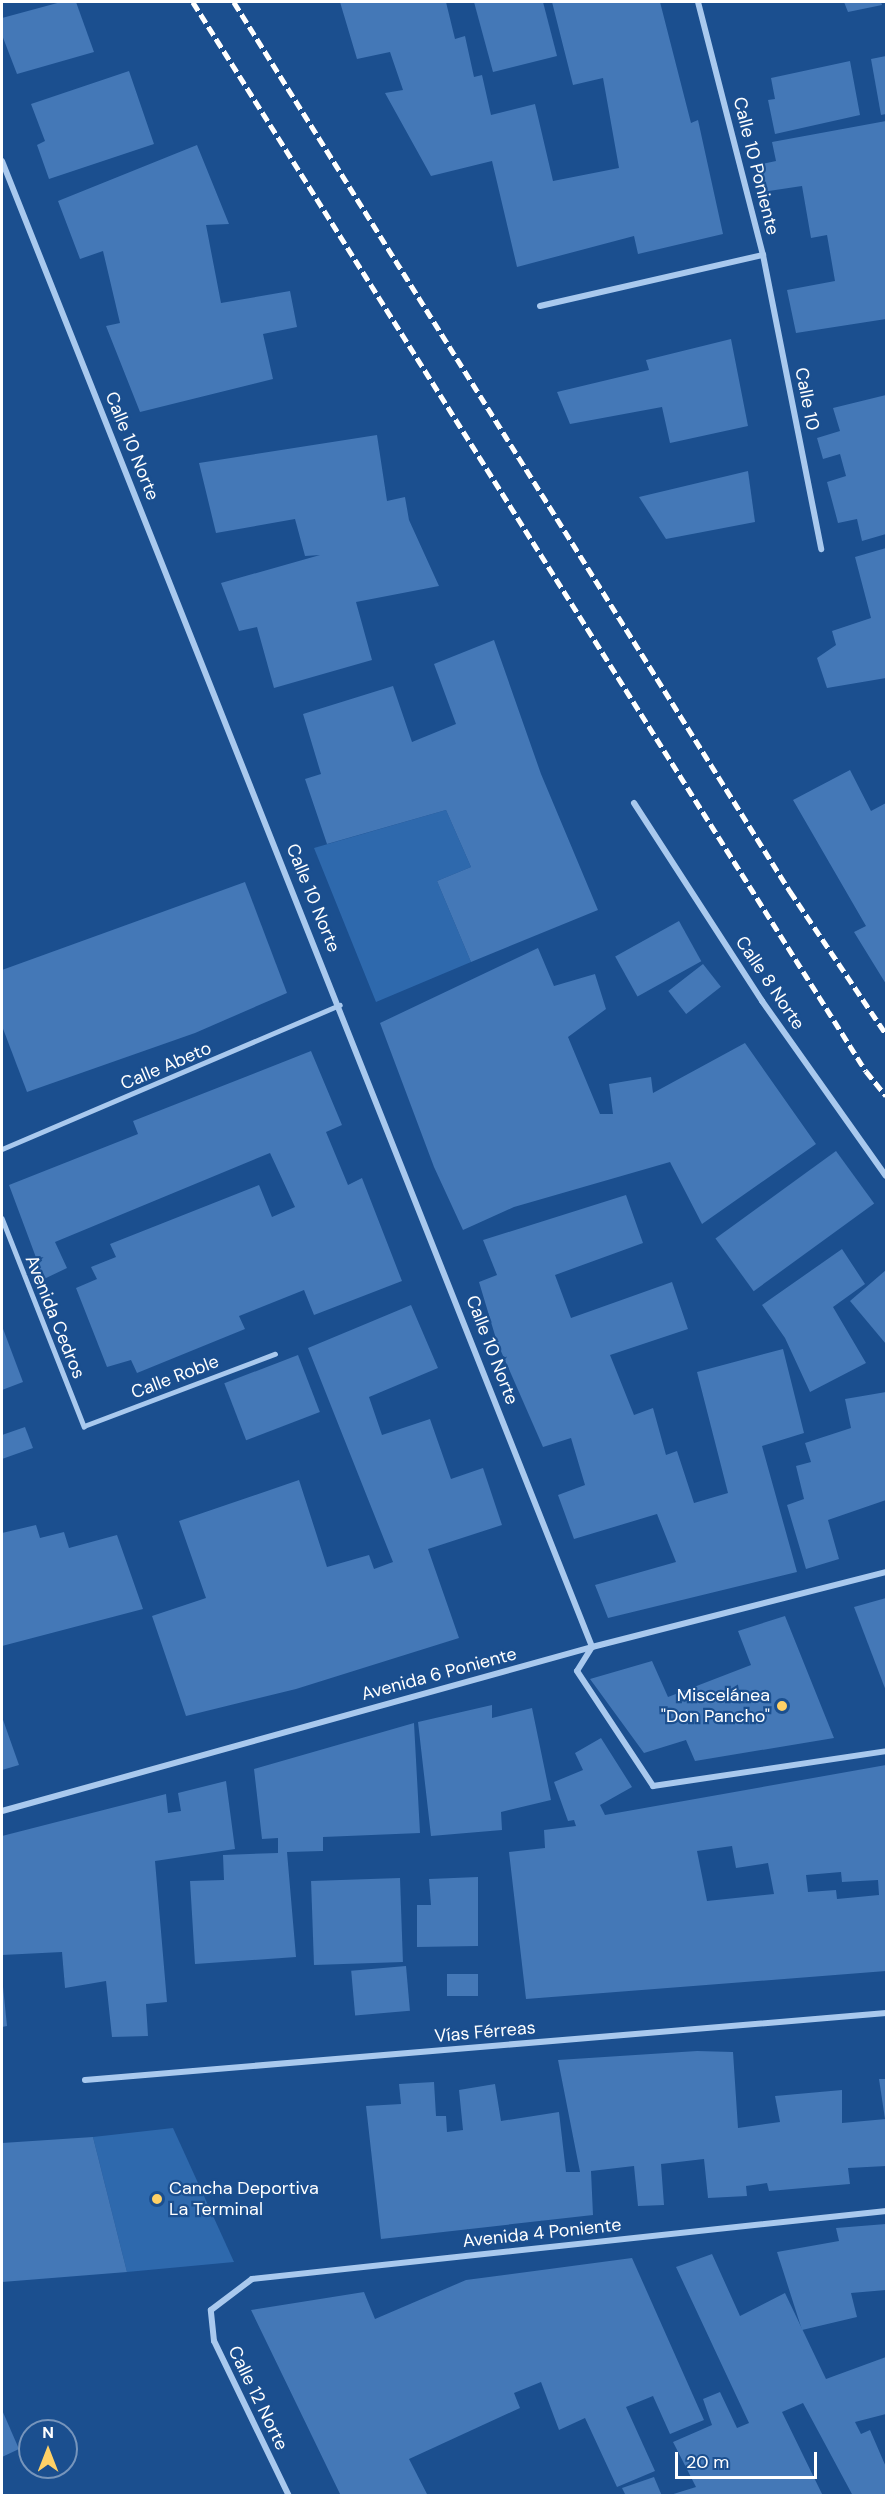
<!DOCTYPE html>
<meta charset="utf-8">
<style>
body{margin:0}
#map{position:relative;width:888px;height:2497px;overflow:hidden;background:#1b4f8f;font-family:"DM Sans",sans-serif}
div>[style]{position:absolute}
.green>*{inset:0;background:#2e69ad}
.building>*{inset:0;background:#4478b7;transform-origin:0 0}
.lane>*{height:4.5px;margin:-2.25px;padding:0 2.25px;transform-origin:2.25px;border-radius:2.25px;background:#a9c9ee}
.street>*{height:6px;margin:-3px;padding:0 3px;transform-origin:3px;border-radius:3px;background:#a9c9ee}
.rail>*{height:4.5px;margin-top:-2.25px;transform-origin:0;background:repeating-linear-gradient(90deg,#fff 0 10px,transparent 0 14.5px)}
.dots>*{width:16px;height:16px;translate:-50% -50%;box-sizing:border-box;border:3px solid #1b4f8f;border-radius:50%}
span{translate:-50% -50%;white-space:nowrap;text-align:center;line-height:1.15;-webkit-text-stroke:4.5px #1b4f8f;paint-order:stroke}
.street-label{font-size:18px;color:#fff}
.poi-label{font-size:18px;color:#fff}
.right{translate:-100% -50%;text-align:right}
.left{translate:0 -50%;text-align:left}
.frame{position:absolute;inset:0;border:3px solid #fff;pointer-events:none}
.north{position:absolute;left:18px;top:2419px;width:60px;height:60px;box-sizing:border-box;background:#1b4f8f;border:2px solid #7695bc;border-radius:50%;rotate:0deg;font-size:16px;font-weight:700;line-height:24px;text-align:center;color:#fff}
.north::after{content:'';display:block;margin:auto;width:21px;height:27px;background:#ffd166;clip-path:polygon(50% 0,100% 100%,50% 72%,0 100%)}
.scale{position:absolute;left:675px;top:2452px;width:142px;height:27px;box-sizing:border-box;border:3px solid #fff;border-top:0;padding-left:8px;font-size:18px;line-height:21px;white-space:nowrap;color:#fff;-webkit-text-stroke:4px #1b4f8f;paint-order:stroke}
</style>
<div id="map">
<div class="green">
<div style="clip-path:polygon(446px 810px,471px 867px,437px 881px,471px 962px,376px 1002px,314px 848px)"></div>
<div style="clip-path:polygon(173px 2128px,234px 2262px,127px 2272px,93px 2137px)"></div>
</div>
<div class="building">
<div style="clip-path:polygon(61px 2px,76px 2px,94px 52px,17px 74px,2px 35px,2px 18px)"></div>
<div style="clip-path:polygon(340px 2px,446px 2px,455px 39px,465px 36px,474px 77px,482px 75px,491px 115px,535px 104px,553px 181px,619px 168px,603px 78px,573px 85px,552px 2px,660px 2px,691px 123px,698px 120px,723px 234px,638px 254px,634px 236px,517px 267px,492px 161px,431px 176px,385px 93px,403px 90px,390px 52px,357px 59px)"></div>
<div style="clip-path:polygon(474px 2px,543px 2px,557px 56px,493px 72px)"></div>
<div style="clip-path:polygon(844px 2px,881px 2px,882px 5px,848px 12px)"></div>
<div style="clip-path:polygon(886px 56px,886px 114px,881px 115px,871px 59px)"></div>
<div style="clip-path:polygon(850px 61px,860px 115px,775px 134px,768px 100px,775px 99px,771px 78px)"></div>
<div style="clip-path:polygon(129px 71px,154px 144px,49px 179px,37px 145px,45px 141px,31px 104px)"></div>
<div style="clip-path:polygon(886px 121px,886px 319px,796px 333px,787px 290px,835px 281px,827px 235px,811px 238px,802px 186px,762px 192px,758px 165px,776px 161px,772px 142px)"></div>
<div style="clip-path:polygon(197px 145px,229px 224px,206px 225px,221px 303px,290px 291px,297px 327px,263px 334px,273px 379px,140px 412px,106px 326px,120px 323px,103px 251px,80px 259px,58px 201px)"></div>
<div style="clip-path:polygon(731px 339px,748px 426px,670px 443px,662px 407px,570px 424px,557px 392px,649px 370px,646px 360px)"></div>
<div style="clip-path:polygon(886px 395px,886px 534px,862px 541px,857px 519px,838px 523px,827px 482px,846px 476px,840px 454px,823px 459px,817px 438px,840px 431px,833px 408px)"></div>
<div style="clip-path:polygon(377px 435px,387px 501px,405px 497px,409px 520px,439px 586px,356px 602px,372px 660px,274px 688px,257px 627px,239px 631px,221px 583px,320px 555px,305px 556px,295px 519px,216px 533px,199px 463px)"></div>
<div style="clip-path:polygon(748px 471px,755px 522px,666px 539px,639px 497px)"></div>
<div style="clip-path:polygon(886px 548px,886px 678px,827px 688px,817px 658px,836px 645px,832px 631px,871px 618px,855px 557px)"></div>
<div style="clip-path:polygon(494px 640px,541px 774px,598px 910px,471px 962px,437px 881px,471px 867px,446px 810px,327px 844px,305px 779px,321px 774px,303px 714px,393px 686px,412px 742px,456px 724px,434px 664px)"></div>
<div style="clip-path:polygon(850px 770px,871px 811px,886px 803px,886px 984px,854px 932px,866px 926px,793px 800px)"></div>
<div style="clip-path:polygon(245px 882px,287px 993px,195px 1033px,27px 1092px,2px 1026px,2px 970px)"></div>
<div style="left:679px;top:921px;width:46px;height:73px;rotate:61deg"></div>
<div style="clip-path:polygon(538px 948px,554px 986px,595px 974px,606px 1009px,568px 1037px,600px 1114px,613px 1114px,609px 1084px,651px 1077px,653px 1093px,745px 1043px,816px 1144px,702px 1224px,670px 1162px,514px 1207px,463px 1230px,434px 1167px,380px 1023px)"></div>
<div style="left:703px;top:964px;width:29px;height:44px;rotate:52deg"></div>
<div style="clip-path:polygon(311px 1051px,342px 1125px,326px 1132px,348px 1185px,362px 1178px,402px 1281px,314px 1315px,304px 1290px,239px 1316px,245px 1329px,137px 1373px,131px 1360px,107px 1367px,76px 1288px,97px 1279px,91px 1267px,116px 1257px,110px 1244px,259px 1185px,272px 1217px,295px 1207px,270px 1153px,55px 1242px,67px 1268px,44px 1279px,9px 1185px,138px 1134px,133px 1121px)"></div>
<div style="left:836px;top:1151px;width:65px;height:149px;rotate:54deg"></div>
<div style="clip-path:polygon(626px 1195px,643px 1243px,555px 1275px,571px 1318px,672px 1282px,688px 1329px,610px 1355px,634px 1415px,653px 1408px,666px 1455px,677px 1451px,694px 1503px,728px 1493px,697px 1372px,783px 1349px,804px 1433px,762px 1446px,797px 1572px,608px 1618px,595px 1585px,676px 1562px,657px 1514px,574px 1539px,558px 1495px,585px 1485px,571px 1438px,543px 1447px,497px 1342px,479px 1282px,497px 1275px,483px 1240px)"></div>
<div style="clip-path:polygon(842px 1249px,865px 1284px,833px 1307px,866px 1363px,810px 1392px,785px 1338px,762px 1305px)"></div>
<div style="clip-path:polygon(886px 1270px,886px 1344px,850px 1301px)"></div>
<div style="clip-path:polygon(411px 1305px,438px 1368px,369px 1397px,382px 1435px,430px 1419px,451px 1479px,483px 1468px,502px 1525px,428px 1549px,459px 1638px,296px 1689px,186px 1716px,152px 1616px,206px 1598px,179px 1521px,299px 1480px,327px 1567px,369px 1555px,374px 1569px,393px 1562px,308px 1348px)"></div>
<div style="clip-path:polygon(2px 1326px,23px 1382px,2px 1390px)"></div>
<div style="left:298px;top:1355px;width:61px;height:79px;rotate:69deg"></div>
<div style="clip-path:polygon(886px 1392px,886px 1500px,828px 1520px,839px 1559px,806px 1569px,787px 1505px,804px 1499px,796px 1466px,811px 1462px,805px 1443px,851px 1428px,845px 1399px)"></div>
<div style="clip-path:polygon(25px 1427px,33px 1448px,2px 1459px,2px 1435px)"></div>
<div style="clip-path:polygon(36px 1525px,40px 1538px,64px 1532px,69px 1548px,117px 1535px,143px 1609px,2px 1646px,2px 1533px)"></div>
<div style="clip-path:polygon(886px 1598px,886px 1691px,854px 1607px)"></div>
<div style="clip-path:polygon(785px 1616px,834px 1738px,695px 1761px,686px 1740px,644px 1753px,590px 1679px,652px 1661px,668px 1697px,751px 1665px,738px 1631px)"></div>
<div style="clip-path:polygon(492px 1705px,492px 1718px,532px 1708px,551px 1800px,501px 1812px,502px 1830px,431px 1836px,418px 1722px)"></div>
<div style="clip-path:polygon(2px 1717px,19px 1765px,2px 1770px)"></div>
<div style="clip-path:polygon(414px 1723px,420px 1833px,323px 1837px,323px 1851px,287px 1852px,296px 1957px,195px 1964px,190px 1881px,224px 1880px,223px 1855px,278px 1853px,278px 1838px,262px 1839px,254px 1769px)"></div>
<div style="clip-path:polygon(evenodd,601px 1738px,632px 1787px,600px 1805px,605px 1815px,886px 1765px,886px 1971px,526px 1999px,509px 1852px,545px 1848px,544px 1830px,576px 1826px,574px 1820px,568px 1821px,554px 1782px,583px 1770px,575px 1753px,601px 1738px,732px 1846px,736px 1868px,768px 1863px,774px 1894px,707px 1901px,697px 1851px,732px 1846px,601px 1738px,841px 1872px,842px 1882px,878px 1880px,879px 1895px,837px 1899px,836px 1890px,808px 1892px,806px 1875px,841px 1872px)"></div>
<div style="clip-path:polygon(226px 1781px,235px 1849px,155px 1861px,167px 2002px,146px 2004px,148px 2036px,112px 2037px,106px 1981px,65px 1988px,62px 1952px,2px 1955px,2px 1836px,166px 1794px,168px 1813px,181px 1811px,178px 1793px)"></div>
<div style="clip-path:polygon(478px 1877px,478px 1946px,417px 1947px,417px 1905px,431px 1905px,429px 1879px)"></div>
<div style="left:400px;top:1878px;width:84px;height:89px;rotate:88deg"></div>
<div style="left:406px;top:1966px;width:45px;height:55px;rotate:85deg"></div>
<div style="left:447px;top:1974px;width:31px;height:22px"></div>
<div style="clip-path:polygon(2px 1977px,7px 2026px,2px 2027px)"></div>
<div style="clip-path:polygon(697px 2051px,733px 2052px,738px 2128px,780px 2122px,775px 2096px,842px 2090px,842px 2123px,886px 2119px,886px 2166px,848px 2168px,850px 2184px,769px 2191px,767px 2183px,746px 2186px,747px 2196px,708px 2198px,704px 2159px,661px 2164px,664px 2205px,638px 2206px,634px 2166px,591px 2171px,593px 2215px,381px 2239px,366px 2106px,401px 2104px,399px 2084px,434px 2082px,436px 2116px,446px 2116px,447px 2132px,463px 2130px,459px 2090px,495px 2084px,501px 2121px,559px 2112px,566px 2172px,580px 2172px,558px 2060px)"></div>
<div style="clip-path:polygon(879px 2079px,886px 2079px,886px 2119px,885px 2119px)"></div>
<div style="clip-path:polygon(93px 2137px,127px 2272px,2px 2282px,2px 2143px)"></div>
<div style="clip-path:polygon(886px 2224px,886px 2290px,851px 2293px,857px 2317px,802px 2330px,777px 2252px,839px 2241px,836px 2228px)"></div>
<div style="clip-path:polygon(712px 2254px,740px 2316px,785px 2293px,826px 2379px,886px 2357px,886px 2414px,855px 2422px,861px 2434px,870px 2430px,886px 2467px,886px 2496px,853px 2496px,803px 2403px,782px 2412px,823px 2496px,667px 2496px,696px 2487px,673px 2442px,712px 2425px,703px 2399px,720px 2392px,737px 2428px,749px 2423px,676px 2267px)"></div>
<div style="clip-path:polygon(632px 2258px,704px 2420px,670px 2434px,653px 2396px,626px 2407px,655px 2471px,617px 2487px,585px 2418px,559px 2430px,541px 2382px,514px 2393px,520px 2408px,409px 2459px,428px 2496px,341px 2496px,251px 2310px,364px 2292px,375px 2319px,466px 2280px)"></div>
<div style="clip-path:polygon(2px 2410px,19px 2449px,2px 2457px)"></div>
<div style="clip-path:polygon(654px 2477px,662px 2496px,626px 2496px,622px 2488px)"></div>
</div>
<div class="lane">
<div style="left:2px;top:1149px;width:367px;rotate:-23.1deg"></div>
<div style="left:2px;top:1218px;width:224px;rotate:68.5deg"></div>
<div style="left:84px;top:1426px;width:204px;rotate:-20.7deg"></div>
</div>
<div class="street">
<div style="left:698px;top:2px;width:261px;rotate:75.6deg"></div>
<div style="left:763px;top:255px;width:300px;rotate:78.8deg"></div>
<div style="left:2px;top:161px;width:1599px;rotate:68.34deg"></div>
<div style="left:592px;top:1647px;width:28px;rotate:122deg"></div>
<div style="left:577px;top:1671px;width:138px;rotate:56.5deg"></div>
<div style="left:653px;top:1786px;width:236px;rotate:-8.5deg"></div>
<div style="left:540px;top:306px;width:229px;rotate:-12.9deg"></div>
<div style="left:634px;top:803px;width:236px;rotate:57.1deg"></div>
<div style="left:762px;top:1001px;width:214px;rotate:54.7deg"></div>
<div style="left:2px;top:1811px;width:612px;rotate:-15.53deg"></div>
<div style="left:592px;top:1647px;width:303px;rotate:-14.3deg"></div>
<div style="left:85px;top:2080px;width:804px;rotate:-4.78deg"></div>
<div style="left:289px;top:2496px;width:172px;rotate:-115.8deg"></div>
<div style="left:214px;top:2341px;width:31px;rotate:-96deg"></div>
<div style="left:211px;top:2310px;width:51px;rotate:-37.1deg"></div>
<div style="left:252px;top:2279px;width:638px;rotate:-6.12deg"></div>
</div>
<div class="rail">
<div style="left:193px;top:2px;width:1263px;rotate:57.81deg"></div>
<div style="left:866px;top:1071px;width:32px;rotate:51deg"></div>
<div style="left:234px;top:2px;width:1049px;rotate:57.98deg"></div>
<div style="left:790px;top:891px;width:172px;rotate:56.1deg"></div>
</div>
<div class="dots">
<div style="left:782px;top:1706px;background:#ffd166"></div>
<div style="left:157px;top:2199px;background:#ffd166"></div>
</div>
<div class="street-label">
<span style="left:756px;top:166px;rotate:76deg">Calle 10 Poniente</span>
<span style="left:807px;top:399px;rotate:79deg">Calle 10</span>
<span style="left:132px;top:446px;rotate:68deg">Calle 10 Norte</span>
<span style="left:313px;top:898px;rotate:68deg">Calle 10 Norte</span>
<span style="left:770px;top:983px;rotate:56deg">Calle 8 Norte</span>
<span style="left:166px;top:1066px;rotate:-23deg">Calle Abeto</span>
<span style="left:55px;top:1317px;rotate:68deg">Avenida Cedros</span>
<span style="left:492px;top:1350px;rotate:69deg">Calle 10 Norte</span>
<span style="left:175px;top:1377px;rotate:-21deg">Calle Roble</span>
<span style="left:439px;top:1674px;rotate:-15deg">Avenida 6 Poniente</span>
<span style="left:485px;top:2032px;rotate:-5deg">Vías Férreas</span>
<span style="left:542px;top:2233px;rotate:-6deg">Avenida 4 Poniente</span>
<span style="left:258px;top:2398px;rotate:64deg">Calle 12 Norte</span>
</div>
<div class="poi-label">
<span class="right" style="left:770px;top:1706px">Miscelánea<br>"Don Pancho"</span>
<span class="left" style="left:169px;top:2199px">Cancha Deportiva<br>La Terminal</span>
</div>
<div class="frame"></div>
<div class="north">N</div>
<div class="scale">20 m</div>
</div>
